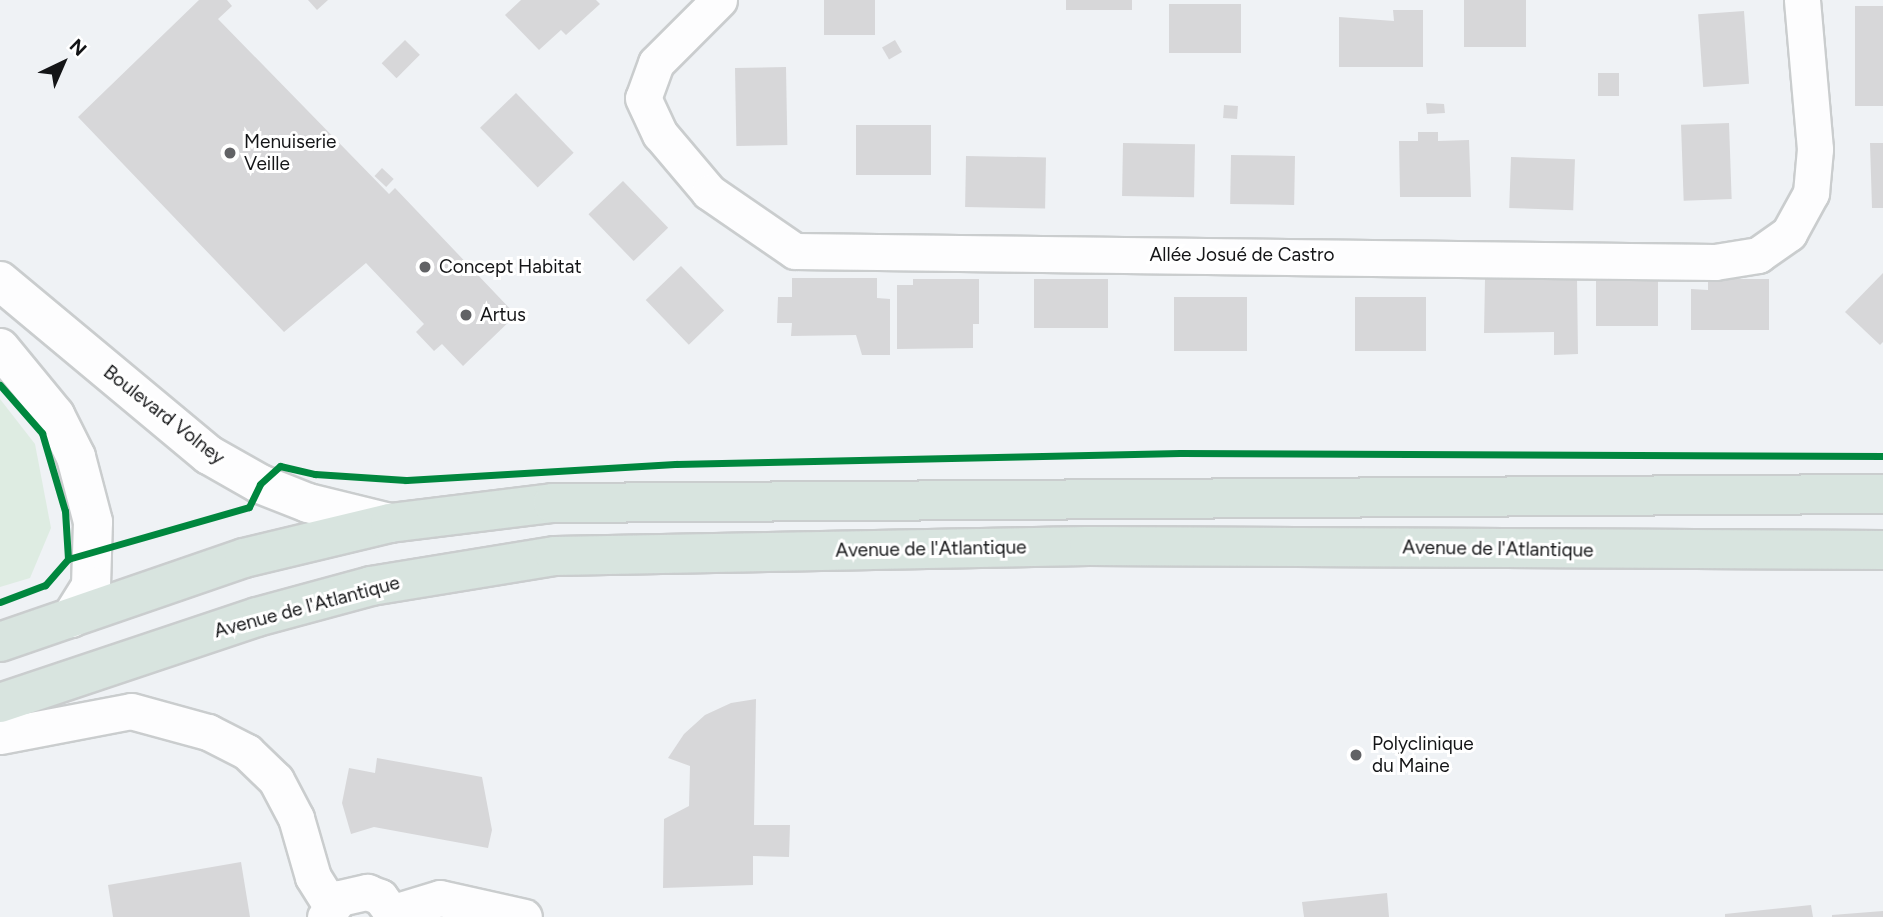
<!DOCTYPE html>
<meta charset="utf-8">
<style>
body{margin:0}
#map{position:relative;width:1883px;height:917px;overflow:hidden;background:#eff2f5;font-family:Figtree,sans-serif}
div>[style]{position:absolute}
.green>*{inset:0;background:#deece2}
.building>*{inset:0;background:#d7d7d9;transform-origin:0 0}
.roads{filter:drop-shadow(2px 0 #cacdce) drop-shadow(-2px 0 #cacdce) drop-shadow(0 2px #cacdce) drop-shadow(0 -2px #cacdce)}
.street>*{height:35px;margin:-17.5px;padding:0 17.5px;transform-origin:17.5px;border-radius:17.5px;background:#fdfdfe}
.secondary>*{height:38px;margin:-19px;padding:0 19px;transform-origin:19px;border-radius:19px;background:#fdfdfe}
.primary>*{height:38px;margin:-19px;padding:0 19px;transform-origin:19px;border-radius:19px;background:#d8e4df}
.cycleway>*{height:7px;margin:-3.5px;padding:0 3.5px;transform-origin:3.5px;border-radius:3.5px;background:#00873e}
.dots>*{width:19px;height:19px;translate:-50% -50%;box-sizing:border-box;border:4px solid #fff;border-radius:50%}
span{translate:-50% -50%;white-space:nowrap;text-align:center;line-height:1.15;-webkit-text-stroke:6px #fff;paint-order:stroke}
.poi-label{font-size:19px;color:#141517}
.left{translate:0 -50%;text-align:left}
.street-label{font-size:19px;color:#141517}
.north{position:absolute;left:28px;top:28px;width:70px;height:70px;-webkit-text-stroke:5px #fff;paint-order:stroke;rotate:44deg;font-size:19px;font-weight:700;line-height:28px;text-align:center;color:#141517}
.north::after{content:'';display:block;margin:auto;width:24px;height:32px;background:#141517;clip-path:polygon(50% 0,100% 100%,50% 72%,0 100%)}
</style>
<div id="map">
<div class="green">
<div style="clip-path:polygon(0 399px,35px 444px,51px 528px,30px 578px,0 587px)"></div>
</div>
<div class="building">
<div style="clip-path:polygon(199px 0,227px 0,232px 6px,218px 19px,389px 194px,395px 188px,516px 315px,463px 366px,442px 344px,434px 351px,416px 332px,424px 324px,366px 263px,284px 332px,78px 117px)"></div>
<div style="clip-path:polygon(308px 0,328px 0,317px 10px)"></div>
<div style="clip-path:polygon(521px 0,596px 0,600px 4px,566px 35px,561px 30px,539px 50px,505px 15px)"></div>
<div style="left:824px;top:0;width:51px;height:35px"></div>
<div style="left:1066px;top:0;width:66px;height:10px"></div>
<div style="left:1464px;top:0;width:62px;height:47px"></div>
<div style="left:1169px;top:4px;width:72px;height:49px"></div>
<div style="left:1883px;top:6px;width:100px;height:28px;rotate:90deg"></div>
<div style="clip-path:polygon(1393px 10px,1423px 10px,1423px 67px,1339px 67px,1339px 17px,1394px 21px)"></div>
<div style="left:1744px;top:11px;width:73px;height:46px;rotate:86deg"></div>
<div style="left:405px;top:40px;width:21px;height:33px;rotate:45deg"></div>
<div style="left:895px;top:40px;width:14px;height:15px;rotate:60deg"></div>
<div style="left:786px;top:67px;width:78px;height:51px;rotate:89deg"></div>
<div style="left:1598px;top:73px;width:21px;height:23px"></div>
<div style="left:516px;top:93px;width:83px;height:50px;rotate:46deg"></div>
<div style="clip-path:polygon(1426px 103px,1444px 104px,1445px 113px,1427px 114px)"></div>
<div style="left:1224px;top:105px;width:14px;height:13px;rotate:4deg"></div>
<div style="left:1729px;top:123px;width:76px;height:48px;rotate:88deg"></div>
<div style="left:856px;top:125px;width:75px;height:50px"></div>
<div style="clip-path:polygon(1418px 132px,1438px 132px,1438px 141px,1469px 140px,1471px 197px,1400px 197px,1399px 141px,1418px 141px)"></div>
<div style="left:1123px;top:143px;width:72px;height:53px;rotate:1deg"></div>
<div style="clip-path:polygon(1870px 143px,1883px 143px,1883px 208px,1872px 208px)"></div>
<div style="left:966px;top:156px;width:80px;height:51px;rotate:1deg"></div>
<div style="left:1295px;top:156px;width:49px;height:64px;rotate:91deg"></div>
<div style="left:1511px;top:157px;width:64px;height:51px;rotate:2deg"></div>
<div style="left:382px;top:168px;width:16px;height:11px;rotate:43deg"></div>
<div style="left:623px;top:181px;width:65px;height:48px;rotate:46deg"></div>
<div style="left:681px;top:266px;width:62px;height:49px;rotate:46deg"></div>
<div style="clip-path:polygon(1883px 273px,1883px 342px,1880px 345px,1845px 312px)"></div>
<div style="clip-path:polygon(792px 278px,877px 278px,877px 298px,890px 299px,890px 355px,862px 355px,856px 335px,791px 336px,792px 323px,777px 323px,778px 297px,792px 297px)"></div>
<div style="clip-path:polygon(1577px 278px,1578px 354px,1554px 355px,1554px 332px,1484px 333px,1485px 279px)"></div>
<div style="clip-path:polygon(913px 279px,979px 279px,979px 324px,973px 324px,973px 348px,897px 349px,897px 285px,913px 285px)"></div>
<div style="left:1034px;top:279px;width:74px;height:49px"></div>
<div style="left:1596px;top:279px;width:62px;height:47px"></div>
<div style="clip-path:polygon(1708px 279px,1769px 279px,1769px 330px,1691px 330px,1691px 289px,1708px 290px)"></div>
<div style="left:1174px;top:297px;width:73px;height:54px"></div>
<div style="left:1355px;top:297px;width:71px;height:54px"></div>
<div style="clip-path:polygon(756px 699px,754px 825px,790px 825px,789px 857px,753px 856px,753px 885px,663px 888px,664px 819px,689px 806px,690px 766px,668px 758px,684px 734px,705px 715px,731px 703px)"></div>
<div style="clip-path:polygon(377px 758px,482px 777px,492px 830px,488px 848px,374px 827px,351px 834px,342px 803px,349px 768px,375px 773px)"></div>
<div style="clip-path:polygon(241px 862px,250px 917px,113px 917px,108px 885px)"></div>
<div style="clip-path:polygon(1387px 893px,1389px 917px,1304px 917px,1302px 902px)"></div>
<div style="clip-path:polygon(1811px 905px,1813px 917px,1725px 917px,1725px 914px)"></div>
<div style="clip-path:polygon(1883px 911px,1883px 917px,1832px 917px,1832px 915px)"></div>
</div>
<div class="roads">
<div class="street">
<div style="left:719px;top:0;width:89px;rotate:135deg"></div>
<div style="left:656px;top:63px;width:37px;rotate:110deg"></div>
<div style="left:643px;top:98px;width:40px;rotate:65deg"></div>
<div style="left:660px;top:134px;width:76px;rotate:49.8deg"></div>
<div style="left:709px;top:192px;width:104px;rotate:34.5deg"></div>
<div style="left:795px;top:251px;width:920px;rotate:0.69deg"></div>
<div style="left:1715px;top:262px;width:44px;rotate:-9.2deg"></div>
<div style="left:1758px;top:255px;width:38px;rotate:-35deg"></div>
<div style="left:1789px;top:233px;width:46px;rotate:-61.2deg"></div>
<div style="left:1811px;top:193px;width:44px;rotate:-84.8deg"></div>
<div style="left:1815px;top:149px;width:150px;rotate:-95deg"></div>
<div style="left:0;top:736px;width:133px;rotate:-10.8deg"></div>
<div style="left:131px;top:711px;width:80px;rotate:15.3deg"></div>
<div style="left:208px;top:732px;width:44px;rotate:27.1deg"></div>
<div style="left:247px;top:752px;width:40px;rotate:44deg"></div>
<div style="left:276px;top:780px;width:43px;rotate:62.2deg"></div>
<div style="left:296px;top:818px;width:61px;rotate:73.9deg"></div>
<div style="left:313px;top:877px;width:34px;rotate:58deg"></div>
<div style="left:394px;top:912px;width:48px;rotate:-16.9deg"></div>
<div style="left:440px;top:898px;width:86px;rotate:12.7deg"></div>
<div style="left:325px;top:917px;width:24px;rotate:-52deg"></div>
<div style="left:340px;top:898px;width:28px;rotate:-13deg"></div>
<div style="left:367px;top:892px;width:14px;rotate:21deg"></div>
<div style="left:380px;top:897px;width:25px;rotate:53deg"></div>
</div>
<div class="secondary">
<div style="left:0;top:281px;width:272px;rotate:39.8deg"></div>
<div style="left:209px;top:455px;width:59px;rotate:29.6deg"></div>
<div style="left:260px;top:484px;width:52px;rotate:21.6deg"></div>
<div style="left:308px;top:503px;width:84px;rotate:13.7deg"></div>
<div style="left:0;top:348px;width:87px;rotate:50.6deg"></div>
<div style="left:55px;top:415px;width:47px;rotate:63.4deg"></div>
<div style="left:76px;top:457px;width:67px;rotate:75.3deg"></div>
<div style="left:93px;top:522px;width:64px;rotate:91.8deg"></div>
<div style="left:91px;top:586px;width:38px;rotate:122deg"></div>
</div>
<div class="primary">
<div style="left:0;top:642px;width:258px;rotate:-19deg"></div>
<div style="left:244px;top:558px;width:150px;rotate:-13.5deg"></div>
<div style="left:390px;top:523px;width:164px;rotate:-7deg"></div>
<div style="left:553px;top:503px;width:1330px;rotate:-0.39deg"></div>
<div style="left:0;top:703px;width:271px;rotate:-18.5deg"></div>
<div style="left:257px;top:617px;width:118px;rotate:-15.2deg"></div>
<div style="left:371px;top:586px;width:186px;rotate:-9.3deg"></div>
<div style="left:555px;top:556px;width:534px;rotate:-1.07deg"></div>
<div style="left:1089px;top:546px;width:794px;rotate:0.29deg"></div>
</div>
</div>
<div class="cycleway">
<div style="left:0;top:385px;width:64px;rotate:48.8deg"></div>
<div style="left:42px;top:433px;width:81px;rotate:73.6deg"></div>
<div style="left:65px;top:511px;width:48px;rotate:86.4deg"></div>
<div style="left:68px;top:559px;width:35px;rotate:131deg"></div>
<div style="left:45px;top:585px;width:48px;rotate:159.3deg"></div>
<div style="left:68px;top:559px;width:188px;rotate:-16deg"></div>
<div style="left:249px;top:507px;width:25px;rotate:-64deg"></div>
<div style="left:260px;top:484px;width:27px;rotate:-42deg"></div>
<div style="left:280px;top:466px;width:36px;rotate:13deg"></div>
<div style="left:315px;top:474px;width:91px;rotate:3.8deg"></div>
<div style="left:406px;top:480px;width:270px;rotate:-3.4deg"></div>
<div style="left:676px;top:464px;width:504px;rotate:-1.25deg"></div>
<div style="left:1180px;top:453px;width:703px;rotate:0.24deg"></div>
</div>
<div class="dots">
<div style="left:230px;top:153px;background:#616265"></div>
<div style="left:425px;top:267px;background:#616265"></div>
<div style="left:466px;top:315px;background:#616265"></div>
<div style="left:1356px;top:755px;background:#616265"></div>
</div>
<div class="poi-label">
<span class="left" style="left:244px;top:153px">Menuiserie<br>Veille</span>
<span class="left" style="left:439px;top:267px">Concept Habitat</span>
<span class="left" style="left:480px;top:315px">Artus</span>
<span class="left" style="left:1372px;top:755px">Polyclinique<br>du Maine</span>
</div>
<div class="street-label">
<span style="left:1242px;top:255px">Allée Josué de Castro</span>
<span style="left:164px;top:415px;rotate:38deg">Boulevard Volney</span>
<span style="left:931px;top:549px;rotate:-1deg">Avenue de l'Atlantique</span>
<span style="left:1498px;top:549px;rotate:1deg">Avenue de l'Atlantique</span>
<span style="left:307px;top:607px;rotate:-15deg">Avenue de l'Atlantique</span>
</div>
<div class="north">N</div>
</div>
